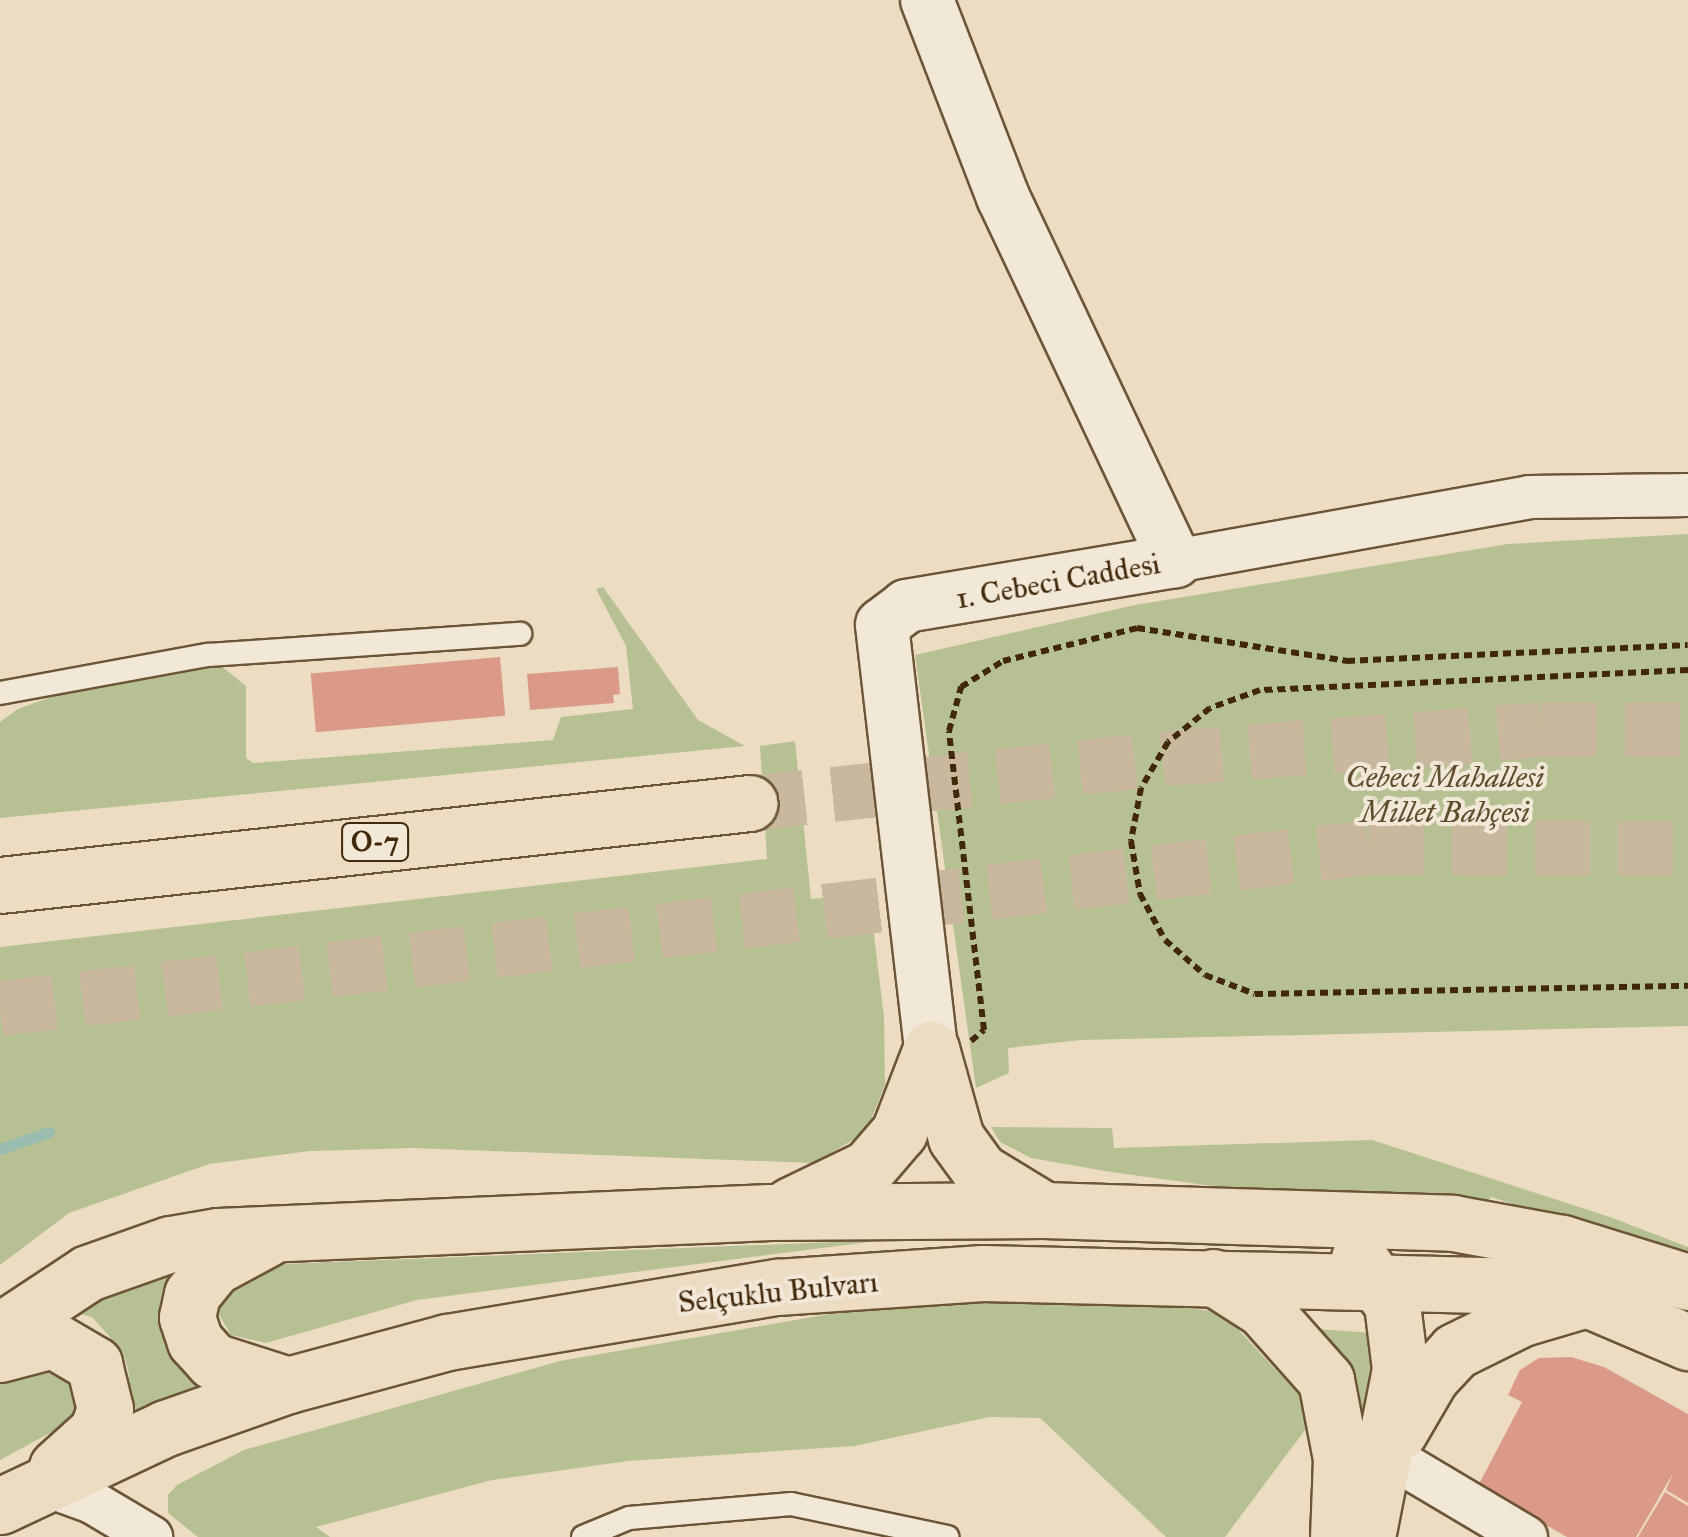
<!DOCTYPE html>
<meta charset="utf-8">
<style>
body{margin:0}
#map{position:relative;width:1688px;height:1537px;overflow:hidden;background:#ebdcc2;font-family:"IM FELL Great Primer",serif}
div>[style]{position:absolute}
.green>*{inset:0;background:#b7c093}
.stream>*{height:11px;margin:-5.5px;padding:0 5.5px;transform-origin:5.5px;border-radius:5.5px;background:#99bcaf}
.building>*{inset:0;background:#db9a88;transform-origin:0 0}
.motorway-tunnel>*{height:55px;margin-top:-27.5px;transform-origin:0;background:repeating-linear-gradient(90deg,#c9b89d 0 55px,transparent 0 83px)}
.path>*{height:6px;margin-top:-3px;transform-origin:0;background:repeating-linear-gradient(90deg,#412808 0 8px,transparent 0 13px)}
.roads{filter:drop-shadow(2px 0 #6c5536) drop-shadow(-2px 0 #6c5536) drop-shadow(0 2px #6c5536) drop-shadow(0 -2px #6c5536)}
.service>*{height:22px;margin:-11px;padding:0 11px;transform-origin:11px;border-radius:11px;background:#f2e8d7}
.minor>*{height:42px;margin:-21px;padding:0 21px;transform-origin:21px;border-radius:21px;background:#f2e8d7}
.tertiary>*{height:52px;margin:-26px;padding:0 26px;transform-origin:26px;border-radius:26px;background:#f2e8d7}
.primary>*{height:55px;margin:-27.5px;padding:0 27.5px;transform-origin:27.5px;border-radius:27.5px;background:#ebdcc2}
.motorway>*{height:55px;margin:-27.5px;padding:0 27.5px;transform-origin:27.5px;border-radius:27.5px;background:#ebdcc2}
span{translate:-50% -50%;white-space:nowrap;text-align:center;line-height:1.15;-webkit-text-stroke:8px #f2e8d7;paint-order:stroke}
.shield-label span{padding:2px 8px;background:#f2e8d7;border:2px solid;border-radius:8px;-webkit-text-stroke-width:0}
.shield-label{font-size:28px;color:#412808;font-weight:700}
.street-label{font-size:30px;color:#412808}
.park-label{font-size:30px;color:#5e4e2b;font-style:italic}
</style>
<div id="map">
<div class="green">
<div style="clip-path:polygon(1688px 534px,1688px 1026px,1081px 1040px,1008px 1048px,1009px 1073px,976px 1088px,915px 655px,1135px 605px,1508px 544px)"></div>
<div style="clip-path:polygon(603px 587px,698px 720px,745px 746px,0 818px,0 722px,18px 709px,73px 689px,220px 665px,246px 686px,246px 758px,253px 763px,553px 740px,561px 717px,633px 709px,626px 646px,596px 589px)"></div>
<div style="clip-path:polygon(795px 741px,811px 899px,869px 894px,884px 1017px,885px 1085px,866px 1132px,814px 1163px,413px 1148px,310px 1151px,209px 1164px,69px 1213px,0 1265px,0 947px,767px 859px,760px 746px)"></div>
<div style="clip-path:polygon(991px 1127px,1112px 1128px,1114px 1148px,1372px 1140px,1610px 1217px,1688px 1247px,1688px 1260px,1491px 1197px,1487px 1204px,1249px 1191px,1111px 1172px,1031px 1158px,1000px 1142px)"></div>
<div style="clip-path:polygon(884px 1240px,417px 1300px,266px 1343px,231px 1335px,218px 1313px,217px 1299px,259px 1265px)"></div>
<div style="clip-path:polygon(175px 1263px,217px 1384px,127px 1415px,129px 1374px,123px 1352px,92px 1317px,68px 1311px)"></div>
<div style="clip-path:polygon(1070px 1296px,1222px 1312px,1303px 1399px,1311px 1422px,1225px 1537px,1166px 1537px,1040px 1418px,989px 1417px,854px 1446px,628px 1461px,492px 1480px,316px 1527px,330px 1537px,198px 1537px,168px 1513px,168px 1495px,177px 1485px,244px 1450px,560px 1361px,830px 1314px)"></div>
<div style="clip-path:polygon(1317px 1329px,1374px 1333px,1362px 1438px)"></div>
<div style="clip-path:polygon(26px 1360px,85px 1383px,72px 1421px,0 1460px,0 1381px)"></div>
</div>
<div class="stream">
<div style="left:0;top:1149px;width:52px;rotate:-19.1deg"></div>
</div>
<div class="building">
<div style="left:500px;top:657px;width:59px;height:190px;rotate:85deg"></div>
<div style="clip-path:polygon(618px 667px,620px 694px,613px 695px,614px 703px,530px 710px,527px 674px)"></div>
<div style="clip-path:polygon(1571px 1357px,1604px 1367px,1688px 1414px,1688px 1503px,1666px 1490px,1673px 1473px,1636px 1537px,1567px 1537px,1478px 1486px,1522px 1402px,1508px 1395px,1520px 1370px,1539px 1358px)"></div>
<div style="clip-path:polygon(1665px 1492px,1688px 1506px,1688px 1537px,1638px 1537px)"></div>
</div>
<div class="motorway-tunnel">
<div style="left:750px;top:803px;width:419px;rotate:-6.2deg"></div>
<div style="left:1167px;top:758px;width:376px;rotate:-4.4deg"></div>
<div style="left:1542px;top:729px;width:146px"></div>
<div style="left:0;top:1008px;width:1378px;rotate:-6.71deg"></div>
<div style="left:1369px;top:847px;width:319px;rotate:0.2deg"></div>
</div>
<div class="path">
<div style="left:1688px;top:670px;width:428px;rotate:177.3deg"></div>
<div style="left:1260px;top:690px;width:53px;rotate:160.2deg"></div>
<div style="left:1210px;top:708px;width:54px;rotate:141deg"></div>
<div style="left:1168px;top:742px;width:53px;rotate:120.4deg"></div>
<div style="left:1141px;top:788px;width:54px;rotate:100.7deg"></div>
<div style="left:1131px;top:841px;width:54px;rotate:80.4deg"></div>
<div style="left:1140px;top:894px;width:52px;rotate:61.5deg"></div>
<div style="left:1165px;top:940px;width:53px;rotate:41.2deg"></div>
<div style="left:1205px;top:975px;width:53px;rotate:20.8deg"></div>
<div style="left:1255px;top:994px;width:433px;rotate:-1.1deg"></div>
<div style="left:971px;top:1041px;width:17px;rotate:-40deg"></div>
<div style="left:984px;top:1030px;width:301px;rotate:-96.7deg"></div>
<div style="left:949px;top:731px;width:46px;rotate:-74.7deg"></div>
<div style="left:961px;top:687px;width:49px;rotate:-31.8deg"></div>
<div style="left:1003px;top:661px;width:138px;rotate:-13.8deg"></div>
<div style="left:1137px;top:628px;width:213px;rotate:8.9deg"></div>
<div style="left:1347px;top:661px;width:341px;rotate:-2.7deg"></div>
</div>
<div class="roads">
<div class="service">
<div style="left:0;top:693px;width:211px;rotate:-10.4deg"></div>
<div style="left:208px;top:655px;width:313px;rotate:-3.9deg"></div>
<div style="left:583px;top:1537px;width:50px;rotate:-22.4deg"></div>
<div style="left:629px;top:1518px;width:163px;rotate:-4.9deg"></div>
<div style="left:791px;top:1504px;width:160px;rotate:11.9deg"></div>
</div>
<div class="minor">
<div style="left:1175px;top:561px;width:360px;rotate:-10.2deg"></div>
<div style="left:1529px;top:497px;width:159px;rotate:-0.7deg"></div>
<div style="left:1386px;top:1454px;width:163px;rotate:30.7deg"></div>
<div style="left:40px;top:1483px;width:55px;rotate:20.1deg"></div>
<div style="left:92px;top:1502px;width:69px;rotate:30.7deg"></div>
</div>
<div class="tertiary">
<div style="left:927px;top:0;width:211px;rotate:68.9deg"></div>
<div style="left:1003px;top:197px;width:403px;rotate:64.7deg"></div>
<div style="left:1175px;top:561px;width:272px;rotate:170.5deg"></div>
<div style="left:907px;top:606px;width:31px;rotate:143deg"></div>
<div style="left:882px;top:625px;width:427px;rotate:83.4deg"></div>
</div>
<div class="primary">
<div style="left:931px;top:1049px;width:92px;rotate:74.3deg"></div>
<div style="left:956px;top:1138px;width:41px;rotate:54deg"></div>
<div style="left:980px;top:1171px;width:75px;rotate:31.4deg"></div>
<div style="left:791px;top:1205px;width:85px;rotate:-25.7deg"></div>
<div style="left:868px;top:1168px;width:48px;rotate:-49.3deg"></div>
<div style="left:899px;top:1132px;width:89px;rotate:-68.9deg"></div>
<div style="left:266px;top:1239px;width:59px;rotate:151.7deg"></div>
<div style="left:214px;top:1267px;width:35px;rotate:129deg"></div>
<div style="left:192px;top:1294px;width:24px;rotate:102deg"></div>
<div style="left:187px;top:1317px;width:25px;rotate:72deg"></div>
<div style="left:195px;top:1341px;width:27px;rotate:48deg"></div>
<div style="left:213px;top:1361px;width:79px;rotate:17.7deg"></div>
<div style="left:1359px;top:1258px;width:57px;rotate:54.3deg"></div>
<div style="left:1392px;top:1304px;width:65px;rotate:83deg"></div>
<div style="left:1400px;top:1369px;width:171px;rotate:101.1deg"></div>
<div style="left:1213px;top:1277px;width:59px;rotate:32.6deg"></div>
<div style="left:1263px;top:1309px;width:95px;rotate:48.4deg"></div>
<div style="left:1326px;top:1380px;width:80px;rotate:79.2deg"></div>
<div style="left:1341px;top:1459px;width:78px;rotate:92.2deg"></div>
<div style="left:0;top:1331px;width:105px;rotate:-33.4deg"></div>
<div style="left:88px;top:1273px;width:87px;rotate:-19.5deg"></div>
<div style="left:170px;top:1244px;width:49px;rotate:-9.5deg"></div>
<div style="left:218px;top:1236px;width:552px;rotate:-2.49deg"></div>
<div style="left:769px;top:1212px;width:275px;rotate:-0.4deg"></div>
<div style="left:1044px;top:1210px;width:409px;rotate:1.8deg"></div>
<div style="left:1453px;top:1223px;width:111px;rotate:10.4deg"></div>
<div style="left:1562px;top:1243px;width:132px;rotate:17.2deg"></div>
<div style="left:0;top:1354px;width:55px;rotate:-14.8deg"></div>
<div style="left:53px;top:1340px;width:48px;rotate:30.3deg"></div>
<div style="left:94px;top:1364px;width:46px;rotate:76.3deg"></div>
<div style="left:105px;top:1409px;width:23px;rotate:110deg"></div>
<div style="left:97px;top:1431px;width:54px;rotate:138deg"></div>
<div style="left:1399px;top:1432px;width:64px;rotate:-59.8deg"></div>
<div style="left:1431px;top:1377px;width:35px;rotate:-47deg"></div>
<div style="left:1455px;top:1351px;width:75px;rotate:-26.2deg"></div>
<div style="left:1522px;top:1318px;width:60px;rotate:-16.3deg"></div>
<div style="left:0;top:1506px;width:183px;rotate:-25.2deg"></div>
<div style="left:166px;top:1428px;width:129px;rotate:-19.4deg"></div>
<div style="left:288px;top:1385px;width:165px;rotate:-15.1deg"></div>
<div style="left:447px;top:1342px;width:335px;rotate:-9.5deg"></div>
<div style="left:777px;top:1287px;width:206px;rotate:-3.9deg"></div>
<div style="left:983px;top:1273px;width:540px;rotate:1.38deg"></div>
<div style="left:1523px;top:1286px;width:65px;rotate:11.5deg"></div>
<div style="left:1587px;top:1299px;width:110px;rotate:23.1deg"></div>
</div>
<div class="motorway">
<div style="left:0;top:885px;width:754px;rotate:-6.24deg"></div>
</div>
</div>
<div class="shield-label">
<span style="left:375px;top:842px">O-7</span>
</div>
<div class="street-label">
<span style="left:1058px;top:581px;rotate:-10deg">1. Cebeci Caddesi</span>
<span style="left:778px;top:1292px;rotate:-6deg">Selçuklu Bulvarı</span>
</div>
<div class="park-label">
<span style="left:1445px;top:794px">Cebeci Mahallesi<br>Millet Bahçesi</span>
</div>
</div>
